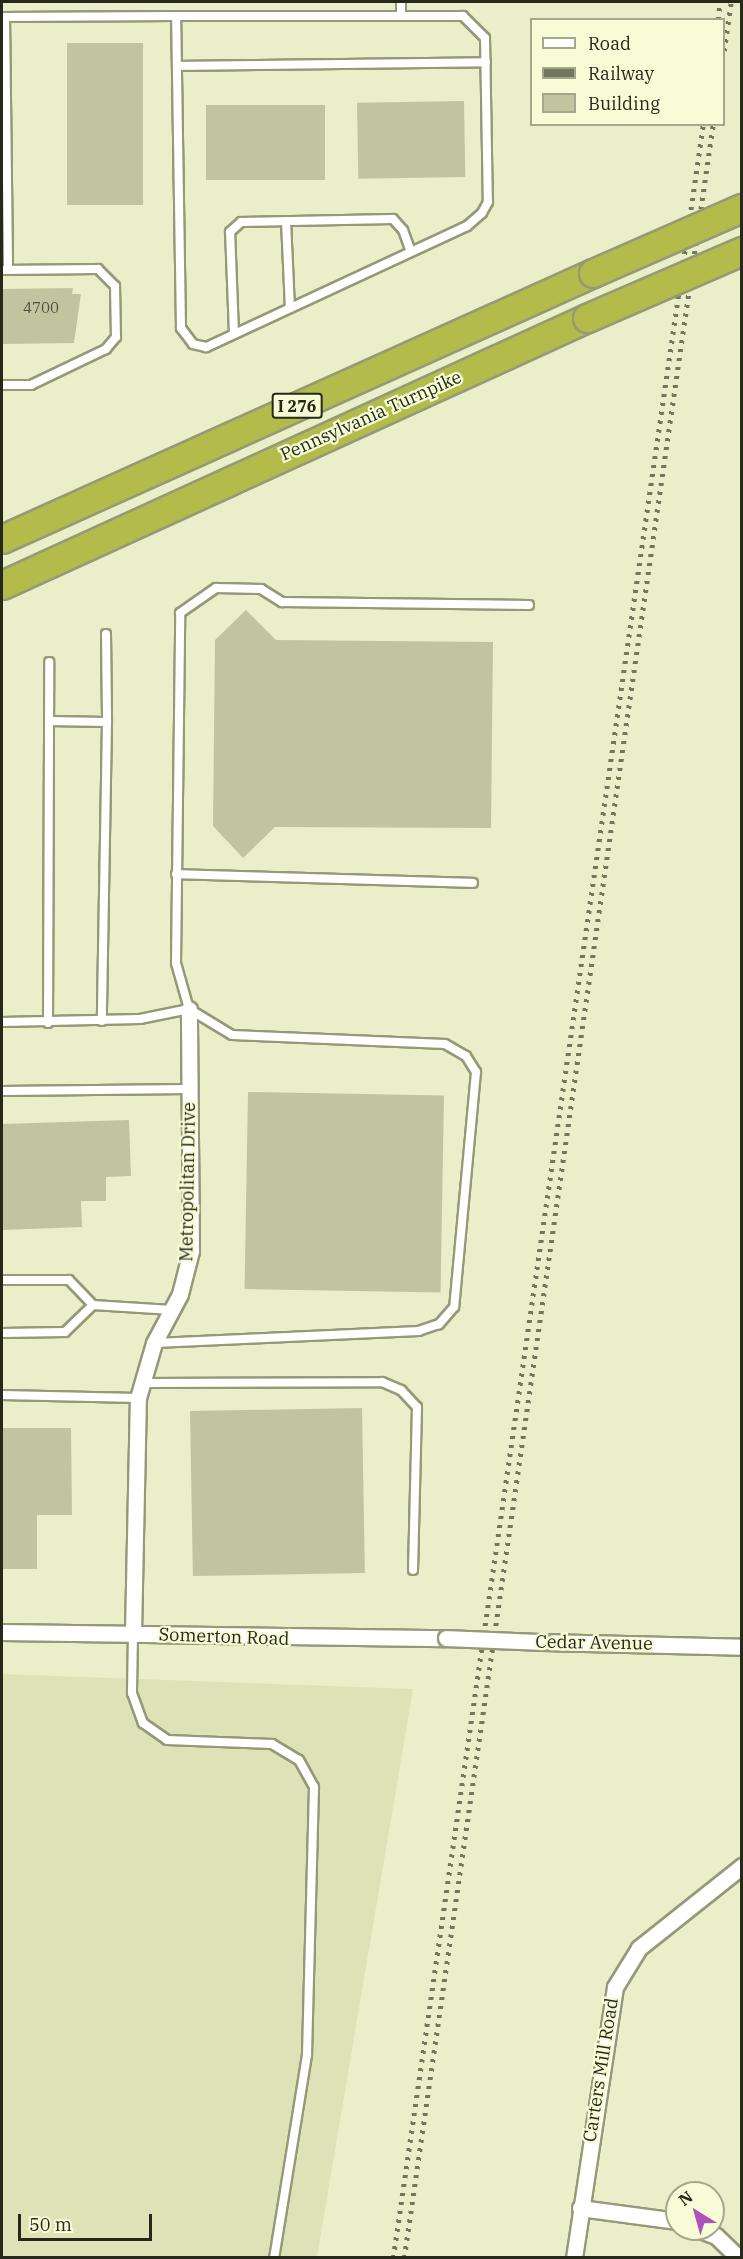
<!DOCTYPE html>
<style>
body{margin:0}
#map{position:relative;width:743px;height:2259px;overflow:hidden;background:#eaefca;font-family:"IBM Plex Serif",serif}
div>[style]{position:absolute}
.built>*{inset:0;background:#dde3b7}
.building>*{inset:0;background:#c0c5a0;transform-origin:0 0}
.roads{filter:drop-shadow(2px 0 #959977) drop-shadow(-2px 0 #959977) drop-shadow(0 2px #959977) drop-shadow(0 -2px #959977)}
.lane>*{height:8px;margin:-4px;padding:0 4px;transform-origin:4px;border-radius:4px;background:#fff}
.street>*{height:15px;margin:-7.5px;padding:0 7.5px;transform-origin:7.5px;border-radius:7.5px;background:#fff}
.highway>*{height:27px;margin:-13.5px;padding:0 13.5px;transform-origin:13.5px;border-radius:13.5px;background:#b3bc4b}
.rail>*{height:4.5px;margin-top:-2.25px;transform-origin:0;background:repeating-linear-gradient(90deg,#73765f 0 3px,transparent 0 9px)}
.bridges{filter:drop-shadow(2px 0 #959977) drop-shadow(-2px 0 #959977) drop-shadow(0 2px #959977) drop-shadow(0 -2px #959977)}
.street-bridge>*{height:15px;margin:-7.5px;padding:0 7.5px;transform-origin:7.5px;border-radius:7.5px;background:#fff}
.highway-bridge>*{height:27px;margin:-13.5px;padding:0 13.5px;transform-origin:13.5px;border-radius:13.5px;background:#b3bc4b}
span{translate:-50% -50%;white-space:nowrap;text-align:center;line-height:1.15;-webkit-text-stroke:4.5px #f7fcd7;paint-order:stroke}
.number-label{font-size:15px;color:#4c4f3c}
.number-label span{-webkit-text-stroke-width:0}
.shield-label span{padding:2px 4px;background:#f7fcd7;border:2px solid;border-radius:4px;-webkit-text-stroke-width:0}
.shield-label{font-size:16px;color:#26281a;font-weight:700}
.street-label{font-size:18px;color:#26281a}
.frame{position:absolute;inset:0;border:3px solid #26281a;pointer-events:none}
.legend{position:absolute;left:530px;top:18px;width:195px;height:108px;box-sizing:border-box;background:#f7fcd7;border:2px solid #a3a78b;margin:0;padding:8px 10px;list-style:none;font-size:18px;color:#26281a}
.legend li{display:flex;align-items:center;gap:12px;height:30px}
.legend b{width:30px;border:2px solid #a3a78b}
.north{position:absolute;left:665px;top:2181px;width:60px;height:60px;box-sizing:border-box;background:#f7fcd7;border:2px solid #a3a78b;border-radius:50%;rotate:323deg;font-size:16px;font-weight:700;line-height:24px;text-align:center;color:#26281a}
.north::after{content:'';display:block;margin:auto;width:21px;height:27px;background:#b150b8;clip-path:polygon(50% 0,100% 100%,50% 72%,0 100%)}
.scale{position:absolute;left:18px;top:2214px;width:134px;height:27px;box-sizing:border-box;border:3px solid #26281a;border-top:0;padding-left:8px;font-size:18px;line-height:21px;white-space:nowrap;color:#26281a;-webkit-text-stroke:4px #f7fcd7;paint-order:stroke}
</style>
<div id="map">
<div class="built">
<div style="clip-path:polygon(2px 1674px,413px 1689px,317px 2257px,2px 2258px)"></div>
</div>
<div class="building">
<div style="left:67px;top:43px;width:76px;height:162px"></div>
<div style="left:464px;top:101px;width:76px;height:107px;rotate:89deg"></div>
<div style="left:206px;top:105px;width:119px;height:75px"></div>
<div style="clip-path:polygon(73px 288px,72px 294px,81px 294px,74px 343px,2px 344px,2px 289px)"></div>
<div style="clip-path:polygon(246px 610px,276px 640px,493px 642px,491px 828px,275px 827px,243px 858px,213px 826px,215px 640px)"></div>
<div style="left:248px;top:1092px;width:196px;height:197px;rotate:1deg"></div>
<div style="clip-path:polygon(129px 1120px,131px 1176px,106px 1177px,106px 1201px,81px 1201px,82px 1227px,2px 1230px,2px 1124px)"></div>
<div style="left:362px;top:1408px;width:165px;height:172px;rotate:89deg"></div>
<div style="clip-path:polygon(2px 1428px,71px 1428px,72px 1515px,37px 1515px,37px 1569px,2px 1569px)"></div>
</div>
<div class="roads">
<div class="lane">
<div style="left:401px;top:16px;width:14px;rotate:-90deg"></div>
<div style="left:2px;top:17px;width:174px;rotate:-0.3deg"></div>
<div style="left:176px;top:16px;width:287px"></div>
<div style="left:463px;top:16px;width:31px;rotate:45deg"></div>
<div style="left:485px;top:38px;width:164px;rotate:89deg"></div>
<div style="left:488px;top:202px;width:13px;rotate:119deg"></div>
<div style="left:482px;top:213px;width:20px;rotate:139deg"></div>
<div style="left:467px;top:226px;width:288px;rotate:155.1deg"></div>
<div style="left:206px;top:347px;width:13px;rotate:-167deg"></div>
<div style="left:193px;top:344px;width:20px;rotate:-127deg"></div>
<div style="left:181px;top:328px;width:312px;rotate:-90.9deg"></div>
<div style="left:5px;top:17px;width:253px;rotate:89.3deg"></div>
<div style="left:177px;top:66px;width:309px;rotate:-0.7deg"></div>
<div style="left:286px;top:221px;width:87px;rotate:87.4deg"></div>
<div style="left:2px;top:270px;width:96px;rotate:-0.6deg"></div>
<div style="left:98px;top:269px;width:24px;rotate:45deg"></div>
<div style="left:115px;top:286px;width:51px;rotate:88.9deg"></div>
<div style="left:116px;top:337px;width:16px;rotate:130deg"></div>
<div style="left:106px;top:349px;width:83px;rotate:154.4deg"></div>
<div style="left:31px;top:385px;width:29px;rotate:180deg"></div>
<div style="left:234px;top:334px;width:102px;rotate:-92.2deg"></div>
<div style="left:230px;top:232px;width:15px;rotate:-42deg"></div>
<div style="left:241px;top:222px;width:152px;rotate:-1.1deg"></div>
<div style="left:393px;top:219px;width:15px;rotate:48deg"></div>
<div style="left:403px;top:230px;width:23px;rotate:70deg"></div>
<div style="left:106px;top:634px;width:88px;rotate:89.3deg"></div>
<div style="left:49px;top:721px;width:58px;rotate:1deg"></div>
<div style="left:107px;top:722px;width:299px;rotate:91deg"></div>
<div style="left:176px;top:874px;width:297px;rotate:1.7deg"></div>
<div style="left:189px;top:1009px;width:48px;rotate:-105.8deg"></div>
<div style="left:176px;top:963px;width:350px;rotate:-89.3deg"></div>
<div style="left:180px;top:613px;width:44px;rotate:-34.8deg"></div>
<div style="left:216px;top:588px;width:45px;rotate:1.3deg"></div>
<div style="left:261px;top:589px;width:25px;rotate:32deg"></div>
<div style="left:282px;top:602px;width:247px;rotate:0.7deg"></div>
<div style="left:2px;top:1022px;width:138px;rotate:-1.2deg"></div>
<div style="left:140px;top:1019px;width:50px;rotate:-11.5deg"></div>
<div style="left:189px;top:1009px;width:50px;rotate:31.2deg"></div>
<div style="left:232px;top:1035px;width:213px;rotate:2.4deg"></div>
<div style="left:445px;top:1044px;width:24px;rotate:30deg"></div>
<div style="left:466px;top:1056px;width:19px;rotate:58deg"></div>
<div style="left:476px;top:1072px;width:236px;rotate:95.3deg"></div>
<div style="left:454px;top:1307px;width:23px;rotate:131deg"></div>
<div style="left:439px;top:1324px;width:21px;rotate:161deg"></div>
<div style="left:419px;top:1331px;width:264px;rotate:177.4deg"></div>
<div style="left:48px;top:1023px;width:361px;rotate:-89.8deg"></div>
<div style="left:2px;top:1091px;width:187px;rotate:-0.6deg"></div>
<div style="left:2px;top:1280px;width:67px"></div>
<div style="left:69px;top:1280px;width:35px;rotate:46deg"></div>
<div style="left:93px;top:1305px;width:79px;rotate:3.6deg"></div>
<div style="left:2px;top:1333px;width:63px;rotate:-0.9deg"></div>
<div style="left:65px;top:1332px;width:39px;rotate:-44deg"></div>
<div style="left:142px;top:1383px;width:240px;rotate:-0.2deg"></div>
<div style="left:382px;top:1382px;width:21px;rotate:23deg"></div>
<div style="left:401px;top:1390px;width:23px;rotate:47deg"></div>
<div style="left:417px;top:1407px;width:163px;rotate:91.4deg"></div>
<div style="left:2px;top:1395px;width:136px;rotate:1.3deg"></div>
<div style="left:133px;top:1633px;width:60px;rotate:91deg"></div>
<div style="left:132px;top:1693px;width:32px;rotate:70deg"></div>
<div style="left:143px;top:1723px;width:29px;rotate:35deg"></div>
<div style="left:167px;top:1740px;width:105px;rotate:2.2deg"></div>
<div style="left:272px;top:1744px;width:31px;rotate:31deg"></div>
<div style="left:299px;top:1760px;width:31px;rotate:61deg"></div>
<div style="left:314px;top:1787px;width:268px;rotate:91.5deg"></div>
<div style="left:307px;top:2055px;width:206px;rotate:99.2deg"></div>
</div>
<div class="street">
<div style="left:2px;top:1632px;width:444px;rotate:0.8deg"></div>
<div style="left:133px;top:1633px;width:235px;rotate:-88.8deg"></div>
<div style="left:138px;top:1398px;width:57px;rotate:-73.8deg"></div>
<div style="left:154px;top:1343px;width:55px;rotate:-62deg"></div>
<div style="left:180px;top:1294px;width:44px;rotate:-75.7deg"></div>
<div style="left:191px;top:1251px;width:242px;rotate:-90.5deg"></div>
<div style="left:543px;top:1642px;width:199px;rotate:1.4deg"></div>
<div style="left:580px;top:2208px;width:98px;rotate:7.6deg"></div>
<div style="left:697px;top:2229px;width:20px;rotate:20deg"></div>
<div style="left:716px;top:2236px;width:32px;rotate:44deg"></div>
<div style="left:574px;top:2258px;width:274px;rotate:-81.4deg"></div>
<div style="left:615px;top:1987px;width:46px;rotate:-58.4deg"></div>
<div style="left:639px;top:1948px;width:132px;rotate:-38.5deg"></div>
</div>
<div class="highway">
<div style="left:2px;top:539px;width:648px;rotate:-24.23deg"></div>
<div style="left:2px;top:585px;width:643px;rotate:-24.53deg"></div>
</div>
</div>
<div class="rail">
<div style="left:718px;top:20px;width:18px;rotate:-84deg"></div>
<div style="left:724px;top:51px;width:49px;rotate:-81.9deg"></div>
<div style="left:393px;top:2258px;width:2156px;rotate:-81.73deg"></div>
<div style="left:404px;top:2258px;width:2156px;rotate:-81.76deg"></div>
</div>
<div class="bridges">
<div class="street-bridge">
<div style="left:446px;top:1638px;width:97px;rotate:2.4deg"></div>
</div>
<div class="highway-bridge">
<div style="left:593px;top:273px;width:163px;rotate:-23.6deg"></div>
<div style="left:587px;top:318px;width:169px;rotate:-23.4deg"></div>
</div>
</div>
<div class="number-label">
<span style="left:41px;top:308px">4700</span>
</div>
<div class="shield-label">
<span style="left:297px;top:406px">I 276</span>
</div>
<div class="street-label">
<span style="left:371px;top:416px;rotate:-24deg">Pennsylvania Turnpike</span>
<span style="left:188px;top:1182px;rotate:-89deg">Metropolitan Drive</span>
<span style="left:224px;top:1637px;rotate:2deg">Somerton Road</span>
<span style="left:594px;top:1643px;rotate:1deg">Cedar Avenue</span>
<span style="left:601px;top:2070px;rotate:-81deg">Carters Mill Road</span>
</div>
<div class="frame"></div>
<ul class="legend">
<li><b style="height:8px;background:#fff"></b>Road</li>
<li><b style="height:8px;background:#73765f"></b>Railway</li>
<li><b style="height:16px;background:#c0c5a0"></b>Building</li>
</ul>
<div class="north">N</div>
<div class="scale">50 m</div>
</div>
